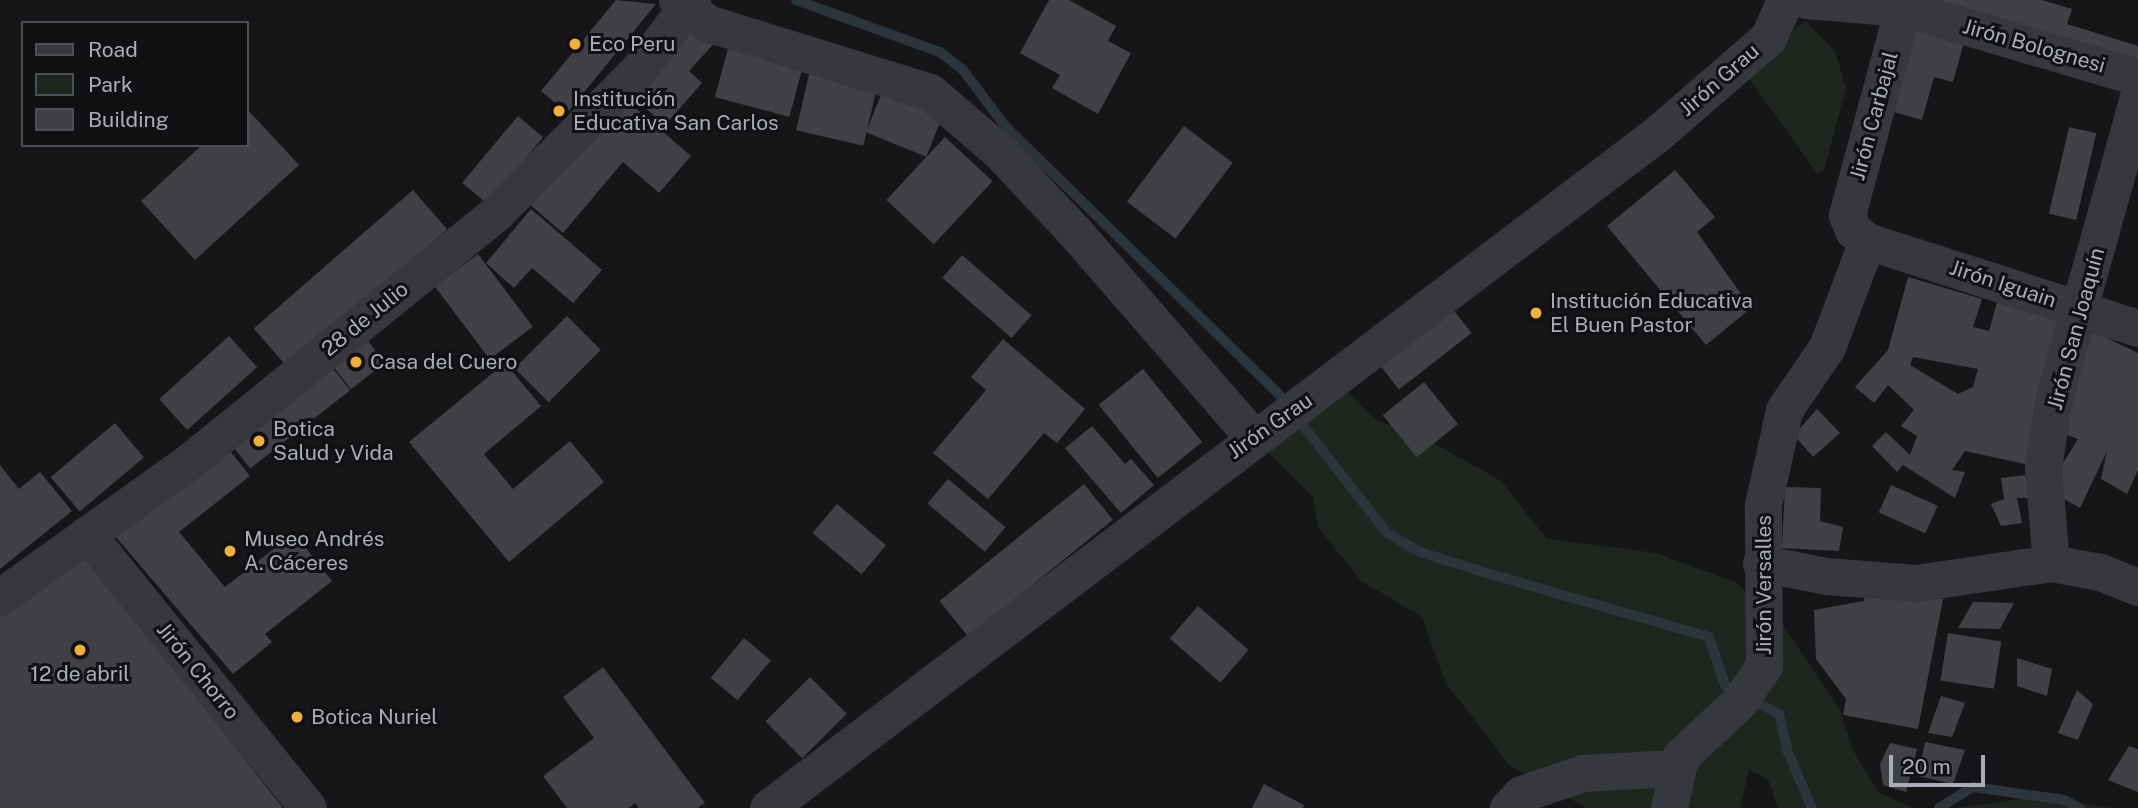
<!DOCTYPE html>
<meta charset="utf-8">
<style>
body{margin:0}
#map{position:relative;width:2138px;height:808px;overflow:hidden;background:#161618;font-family:"Public Sans",sans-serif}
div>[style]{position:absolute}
.green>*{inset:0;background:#1e261f}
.stream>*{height:10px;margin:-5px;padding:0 5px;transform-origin:5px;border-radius:5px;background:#2c353c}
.building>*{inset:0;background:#404145;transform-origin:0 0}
.minor>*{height:37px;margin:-18.5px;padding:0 18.5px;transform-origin:18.5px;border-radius:18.5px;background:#37383d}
.dots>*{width:19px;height:19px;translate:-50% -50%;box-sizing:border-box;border:4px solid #111113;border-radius:50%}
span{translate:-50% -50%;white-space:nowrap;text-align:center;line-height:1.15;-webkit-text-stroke:6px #111113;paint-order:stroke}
.poi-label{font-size:21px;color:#a8adb8}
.left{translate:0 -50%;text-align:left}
.street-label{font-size:21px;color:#a8adb8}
.legend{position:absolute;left:21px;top:21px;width:228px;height:126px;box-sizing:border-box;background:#111113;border:2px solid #4d4f55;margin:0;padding:9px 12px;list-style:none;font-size:21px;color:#a8adb8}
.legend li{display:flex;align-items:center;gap:14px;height:35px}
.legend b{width:35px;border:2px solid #4d4f55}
.scale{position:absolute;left:1889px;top:755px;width:96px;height:32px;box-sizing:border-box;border:4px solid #a8adb8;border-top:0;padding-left:9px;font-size:21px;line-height:24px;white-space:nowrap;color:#a8adb8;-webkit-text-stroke:5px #111113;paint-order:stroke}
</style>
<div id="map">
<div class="green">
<div style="clip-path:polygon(1805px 21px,1835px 51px,1846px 88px,1824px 170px,1817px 173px,1742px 69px)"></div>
<div style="clip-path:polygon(1335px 381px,1378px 421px,1414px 432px,1501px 481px,1547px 539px,1656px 553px,1735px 582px,1780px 621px,1839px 708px,1853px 750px,1878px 792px,1913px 808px,1778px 808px,1768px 780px,1749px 769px,1740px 808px,1587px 808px,1509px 765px,1445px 682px,1422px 617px,1361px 581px,1318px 527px,1313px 497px,1252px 436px)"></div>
<div style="clip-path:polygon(2036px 797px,2112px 808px,1955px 808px,1977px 805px)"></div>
</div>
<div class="stream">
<div style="left:796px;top:0;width:153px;rotate:19.9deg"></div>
<div style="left:940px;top:52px;width:29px;rotate:38deg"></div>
<div style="left:963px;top:70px;width:71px;rotate:53deg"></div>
<div style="left:1006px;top:127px;width:378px;rotate:44.4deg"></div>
<div style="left:1276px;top:391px;width:180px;rotate:52deg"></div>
<div style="left:1387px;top:533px;width:38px;rotate:30deg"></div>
<div style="left:1420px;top:552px;width:63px;rotate:17.6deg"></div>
<div style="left:1480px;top:571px;width:238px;rotate:16.1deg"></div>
<div style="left:1709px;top:637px;width:51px;rotate:71.6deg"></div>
<div style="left:1725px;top:685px;width:14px;rotate:30deg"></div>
<div style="left:1750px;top:699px;width:33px;rotate:27deg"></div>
<div style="left:1779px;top:714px;width:37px;rotate:77deg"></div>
<div style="left:1787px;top:750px;width:63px;rotate:66.7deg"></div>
<div style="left:1939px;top:808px;width:40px;rotate:-32deg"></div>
<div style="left:1973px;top:787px;width:92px;rotate:8.1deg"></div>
<div style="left:2064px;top:800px;width:18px;rotate:27deg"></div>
</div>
<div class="building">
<div style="clip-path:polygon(616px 0,656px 4px,567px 113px,541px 91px)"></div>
<div style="clip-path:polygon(1049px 0,1069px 0,1116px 26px,1108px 41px,1131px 53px,1098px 114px,1052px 88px,1060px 75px,1020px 53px)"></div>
<div style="clip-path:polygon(1912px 0,2042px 0,2072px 9px,2067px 24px,2138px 46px,2138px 70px)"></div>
<div style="clip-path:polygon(1910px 15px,1967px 31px,1953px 82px,1934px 77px,1922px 120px,1883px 109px)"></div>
<div style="clip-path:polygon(693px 17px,718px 39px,689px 71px,702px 83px,665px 125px,627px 92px)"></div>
<div style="left:730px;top:41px;width:77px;height:58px;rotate:15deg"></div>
<div style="left:811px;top:66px;width:69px;height:66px;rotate:13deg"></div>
<div style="left:885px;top:85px;width:65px;height:51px;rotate:22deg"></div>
<div style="clip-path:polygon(625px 99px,691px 156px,659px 193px,623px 162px,563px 233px,528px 203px)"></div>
<div style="clip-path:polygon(247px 109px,299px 165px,195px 260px,141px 201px,202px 145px,247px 145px)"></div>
<div style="left:518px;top:116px;width:33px;height:87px;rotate:40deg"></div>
<div style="left:1184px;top:126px;width:61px;height:95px;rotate:37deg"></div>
<div style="left:2069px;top:127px;width:28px;height:89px;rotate:13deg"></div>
<div style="left:945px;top:137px;width:65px;height:86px;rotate:43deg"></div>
<div style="clip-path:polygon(1675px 170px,1715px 217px,1697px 232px,1751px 308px,1706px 345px,1607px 226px)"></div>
<div style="left:413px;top:190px;width:52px;height:211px;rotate:49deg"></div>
<div style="clip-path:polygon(531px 209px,602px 270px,573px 303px,532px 268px,514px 288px,486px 263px)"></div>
<div style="left:478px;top:254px;width:91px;height:54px;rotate:53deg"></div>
<div style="left:962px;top:255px;width:92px;height:30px;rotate:41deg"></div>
<div style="clip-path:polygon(evenodd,1908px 277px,1982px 299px,1973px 327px,1989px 331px,1998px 299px,2065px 318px,2029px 465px,1965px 451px,1952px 470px,1965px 472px,1955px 498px,1903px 465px,1897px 472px,1872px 446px,1886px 432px,1910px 455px,1917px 436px,1901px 426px,1914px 410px,1888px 385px,1874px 403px,1855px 387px,1888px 350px,1908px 277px,1913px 357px,1978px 369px,1973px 387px,1958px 394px,1910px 365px,1913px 357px)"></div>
<div style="left:1445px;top:299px;width:43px;height:92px;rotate:52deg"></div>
<div style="left:567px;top:316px;width:48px;height:74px;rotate:45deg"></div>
<div style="clip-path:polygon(2088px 329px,2138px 353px,2138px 470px,2127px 494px,2101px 479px,2107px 451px,2080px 508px,2047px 489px,2078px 439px,2054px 430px)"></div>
<div style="left:361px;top:332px;width:39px;height:43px;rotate:52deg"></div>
<div style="left:229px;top:336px;width:42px;height:94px;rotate:48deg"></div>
<div style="clip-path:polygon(1003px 339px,1085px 409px,1057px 443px,1044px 433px,988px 499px,933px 453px,986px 390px,971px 377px)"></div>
<div style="left:325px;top:358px;width:41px;height:127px;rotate:52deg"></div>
<div style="clip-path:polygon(505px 363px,541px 406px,484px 454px,513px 489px,570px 441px,604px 482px,509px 562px,409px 442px)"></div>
<div style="left:1143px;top:369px;width:94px;height:57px;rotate:51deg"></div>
<div style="left:1424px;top:382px;width:54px;height:53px;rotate:51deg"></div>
<div style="clip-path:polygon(1817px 409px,1840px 433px,1813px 457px,1794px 435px)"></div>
<div style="left:115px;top:423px;width:45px;height:84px;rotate:50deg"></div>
<div style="clip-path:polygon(1092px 426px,1125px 464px,1131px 459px,1154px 485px,1121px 513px,1065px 448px)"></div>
<div style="clip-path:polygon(221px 440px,250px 476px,179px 532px,225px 587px,294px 533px,332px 581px,265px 634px,272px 642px,233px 674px,109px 529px)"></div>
<div style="clip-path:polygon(0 465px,19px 489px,40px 472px,72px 511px,0 569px)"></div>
<div style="clip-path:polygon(2027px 475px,2031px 498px,2017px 498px,2022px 523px,2001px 526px,1991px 504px,2004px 499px,2001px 478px)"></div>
<div style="left:948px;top:479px;width:75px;height:32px;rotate:40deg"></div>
<div style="left:1084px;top:484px;width:46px;height:186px;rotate:51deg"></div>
<div style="left:1891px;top:485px;width:51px;height:30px;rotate:24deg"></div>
<div style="clip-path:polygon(1785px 487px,1821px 488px,1820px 521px,1843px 527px,1839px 551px,1782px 548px)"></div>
<div style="left:837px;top:504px;width:64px;height:38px;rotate:40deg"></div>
<div style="clip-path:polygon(81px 550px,283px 808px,0 808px,0 612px)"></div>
<div style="clip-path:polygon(1867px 584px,1943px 599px,1918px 729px,1843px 715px,1846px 699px,1816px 659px,1814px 610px,1864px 601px)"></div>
<div style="clip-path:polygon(1973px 602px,2014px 603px,2000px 629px,1958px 628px)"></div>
<div style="left:1198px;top:606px;width:67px;height:43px;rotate:41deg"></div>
<div style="left:1948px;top:633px;width:54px;height:48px;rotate:9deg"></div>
<div style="left:744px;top:638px;width:35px;height:52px;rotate:40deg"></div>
<div style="clip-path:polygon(2017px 658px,2052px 669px,2047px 696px,2017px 686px)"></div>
<div style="clip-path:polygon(603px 667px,705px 803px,698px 808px,639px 808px,635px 803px,629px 808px,567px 808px,543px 776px,594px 738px,563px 697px)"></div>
<div style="left:810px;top:677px;width:52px;height:63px;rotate:45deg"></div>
<div style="clip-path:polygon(2077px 690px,2093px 704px,2078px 740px,2058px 733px)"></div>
<div style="clip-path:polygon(1941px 696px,1965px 703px,1952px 737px,1928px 733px)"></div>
<div style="clip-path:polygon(1925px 742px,1965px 750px,1953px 784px,1918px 776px)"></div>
<div style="clip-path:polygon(1890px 743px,1917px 749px,1906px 792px,1883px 785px,1880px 764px)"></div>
<div style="clip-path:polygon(2129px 746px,2138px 749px,2138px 792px,2108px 780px)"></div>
<div style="clip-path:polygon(1264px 784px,1304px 805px,1303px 808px,1252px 808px)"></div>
</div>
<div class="minor">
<div style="left:677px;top:0;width:38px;rotate:37deg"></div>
<div style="left:707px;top:23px;width:233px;rotate:17.2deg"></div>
<div style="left:930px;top:92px;width:92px;rotate:40.6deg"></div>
<div style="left:1000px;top:152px;width:108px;rotate:46.9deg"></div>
<div style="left:1074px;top:231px;width:271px;rotate:49deg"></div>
<div style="left:1806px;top:0;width:97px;rotate:4.7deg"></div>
<div style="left:1903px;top:8px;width:245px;rotate:16.4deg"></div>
<div style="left:1867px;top:241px;width:285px;rotate:17.8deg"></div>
<div style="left:87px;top:534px;width:352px;rotate:51.1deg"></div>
<div style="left:1761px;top:563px;width:66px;rotate:11.3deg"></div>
<div style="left:1826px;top:576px;width:90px;rotate:4.4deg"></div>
<div style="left:1916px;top:583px;width:136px;rotate:-8.4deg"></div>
<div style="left:2051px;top:563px;width:50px;rotate:10.4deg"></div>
<div style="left:2100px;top:572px;width:41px;rotate:21.5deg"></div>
<div style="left:2051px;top:563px;width:96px;rotate:-94.8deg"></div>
<div style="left:2043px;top:467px;width:70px;rotate:-80.9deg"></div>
<div style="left:2054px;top:398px;width:312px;rotate:-74.4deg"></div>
<div style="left:0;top:597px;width:234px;rotate:-35.6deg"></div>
<div style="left:190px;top:461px;width:395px;rotate:-39deg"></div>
<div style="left:497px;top:212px;width:202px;rotate:-45.2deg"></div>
<div style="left:639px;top:69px;width:87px;rotate:-52.5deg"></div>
<div style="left:768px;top:808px;width:1116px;rotate:-37.17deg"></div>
<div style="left:1657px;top:134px;width:147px;rotate:-40.9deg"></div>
<div style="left:1768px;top:38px;width:42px;rotate:-65.9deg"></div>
<div style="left:1508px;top:808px;width:19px;rotate:-47deg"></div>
<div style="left:1521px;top:794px;width:65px;rotate:-18.7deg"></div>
<div style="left:1583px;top:773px;width:91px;rotate:-3.1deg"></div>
<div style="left:1669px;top:808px;width:52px;rotate:-77.8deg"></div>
<div style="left:1680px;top:757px;width:79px;rotate:-43deg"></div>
<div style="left:1738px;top:703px;width:45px;rotate:-54.9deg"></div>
<div style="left:1764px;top:666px;width:161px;rotate:-90.4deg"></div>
<div style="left:1763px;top:505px;width:97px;rotate:-77.5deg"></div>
<div style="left:1784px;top:410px;width:76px;rotate:-55.7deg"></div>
<div style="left:1827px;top:347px;width:113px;rotate:-69.3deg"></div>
<div style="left:1867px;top:241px;width:18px;rotate:-142deg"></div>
<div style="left:1853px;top:230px;width:16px;rotate:-112deg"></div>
<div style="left:1847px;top:215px;width:223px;rotate:-74.9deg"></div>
</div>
<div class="dots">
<div style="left:575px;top:44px;background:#f2b134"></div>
<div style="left:559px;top:111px;background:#f2b134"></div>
<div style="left:1536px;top:313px;background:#f2b134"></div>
<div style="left:356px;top:362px;background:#f2b134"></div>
<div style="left:259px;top:441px;background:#f2b134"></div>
<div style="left:230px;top:551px;background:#f2b134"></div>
<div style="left:80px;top:650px;background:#f2b134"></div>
<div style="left:297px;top:717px;background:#f2b134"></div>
</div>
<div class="poi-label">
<span class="left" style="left:589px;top:44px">Eco Peru</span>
<span class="left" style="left:573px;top:111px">Institución<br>Educativa San Carlos</span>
<span class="left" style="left:1550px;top:313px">Institución Educativa<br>El Buen Pastor</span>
<span class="left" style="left:370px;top:362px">Casa del Cuero</span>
<span class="left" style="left:273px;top:441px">Botica<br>Salud y Vida</span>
<span class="left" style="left:244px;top:551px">Museo Andrés<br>A. Cáceres</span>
<span style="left:80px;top:674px">12 de abril</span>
<span class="left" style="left:311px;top:717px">Botica Nuriel</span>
</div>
<div class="street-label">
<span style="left:2034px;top:46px;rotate:16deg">Jirón Bolognesi</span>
<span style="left:1719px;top:80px;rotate:-41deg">Jirón Grau</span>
<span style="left:1874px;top:116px;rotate:-75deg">Jirón Carbajal</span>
<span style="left:2003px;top:284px;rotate:18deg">Jirón Iguain</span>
<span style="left:365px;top:319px;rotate:-39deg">28 de Julio</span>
<span style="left:2076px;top:329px;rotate:-75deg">Jirón San Joaquín</span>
<span style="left:1270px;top:426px;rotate:-35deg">Jirón Grau</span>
<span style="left:1764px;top:585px;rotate:-90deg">Jirón Versalles</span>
<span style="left:198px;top:671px;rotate:51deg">Jirón Chorro</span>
</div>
<ul class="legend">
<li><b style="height:9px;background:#37383d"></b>Road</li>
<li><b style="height:19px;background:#1e261f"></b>Park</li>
<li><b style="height:19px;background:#404145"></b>Building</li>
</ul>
<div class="scale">20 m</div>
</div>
